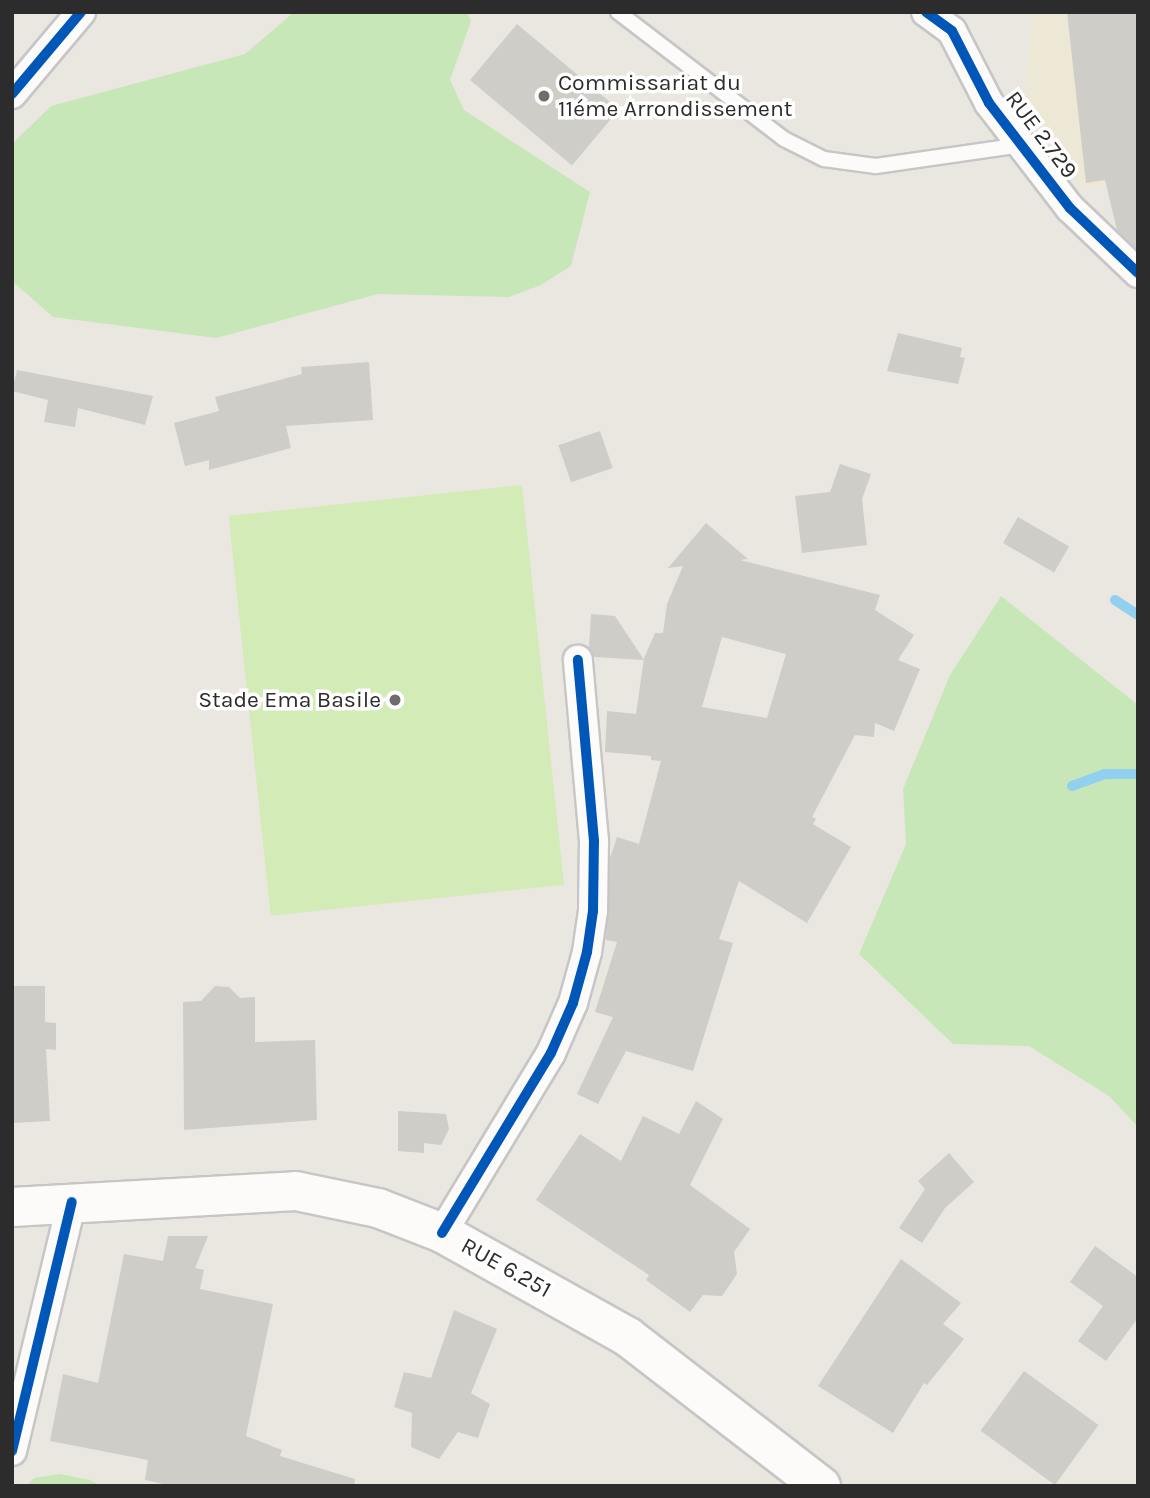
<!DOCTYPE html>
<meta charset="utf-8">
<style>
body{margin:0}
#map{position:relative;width:1150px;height:1498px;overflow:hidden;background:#eae7e1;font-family:Karla,sans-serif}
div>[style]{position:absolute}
.education>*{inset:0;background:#ede7d5}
.green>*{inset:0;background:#c8e7b8}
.pitch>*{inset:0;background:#d3ebb6;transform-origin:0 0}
.stream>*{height:10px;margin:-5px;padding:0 5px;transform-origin:5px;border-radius:5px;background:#91d0ef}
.building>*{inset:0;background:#cfcdc8;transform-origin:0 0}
.roads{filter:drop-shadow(2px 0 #c7c6c6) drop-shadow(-2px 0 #c7c6c6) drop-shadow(0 2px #c7c6c6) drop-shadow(0 -2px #c7c6c6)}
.service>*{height:14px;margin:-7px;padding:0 7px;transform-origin:7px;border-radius:7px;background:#fcfbfa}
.minor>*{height:28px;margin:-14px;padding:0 14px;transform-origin:14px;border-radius:14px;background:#fcfbfa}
.secondary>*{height:38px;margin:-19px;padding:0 19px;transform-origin:19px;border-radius:19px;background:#fcfbfa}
.cycleway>*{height:10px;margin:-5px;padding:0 5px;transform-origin:5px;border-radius:5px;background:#0057b8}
.dots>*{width:19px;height:19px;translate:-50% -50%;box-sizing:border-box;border:4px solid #fff;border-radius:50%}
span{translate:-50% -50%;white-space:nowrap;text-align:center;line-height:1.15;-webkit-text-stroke:7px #fff;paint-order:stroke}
.poi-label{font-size:23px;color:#2c2c2c}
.left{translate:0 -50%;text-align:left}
.right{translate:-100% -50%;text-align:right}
.street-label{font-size:23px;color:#2c2c2c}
.frame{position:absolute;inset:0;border:14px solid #2c2c2c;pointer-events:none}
</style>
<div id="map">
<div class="education">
<div style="clip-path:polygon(1034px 12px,1138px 12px,1138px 180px,1085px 189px,1046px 146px,1024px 86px)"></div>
</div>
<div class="green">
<div style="clip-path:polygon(294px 12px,467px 12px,471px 21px,450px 80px,464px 110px,590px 192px,571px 266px,541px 285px,509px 297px,378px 294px,216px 338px,53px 317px,12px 281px,12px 144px,51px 106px,245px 54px)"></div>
<div style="clip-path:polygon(1001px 596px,1138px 705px,1138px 1127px,1109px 1096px,1029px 1046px,953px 1044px,859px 954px,906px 844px,903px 789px,950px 675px)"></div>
<div style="clip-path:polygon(60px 1474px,90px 1480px,102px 1486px,26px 1486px,34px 1478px)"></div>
</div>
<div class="pitch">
<div style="left:522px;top:485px;width:402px;height:295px;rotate:84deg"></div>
</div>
<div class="stream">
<div style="left:1115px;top:600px;width:27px;rotate:33deg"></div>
<div style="left:1072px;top:786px;width:35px;rotate:-20deg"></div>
<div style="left:1105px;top:774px;width:33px"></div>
</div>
<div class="building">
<div style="clip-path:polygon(1067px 12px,1138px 12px,1138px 250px,1117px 230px,1105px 180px,1086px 183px)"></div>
<div style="left:517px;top:24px;width:133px;height:73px;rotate:40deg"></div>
<div style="clip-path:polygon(898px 333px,962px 348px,960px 357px,965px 358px,958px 384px,887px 371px)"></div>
<div style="clip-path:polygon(369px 362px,373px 420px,286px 426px,291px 448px,209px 470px,209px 460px,185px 466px,174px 423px,219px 411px,215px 397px,302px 374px,301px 367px)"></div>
<div style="clip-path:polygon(17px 370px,153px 396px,145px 425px,78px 408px,75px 427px,44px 422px,48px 400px,12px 391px)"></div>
<div style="left:600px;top:431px;width:39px;height:44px;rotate:71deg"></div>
<div style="clip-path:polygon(840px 464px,871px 474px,862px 499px,867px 545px,802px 553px,795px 496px,830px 492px)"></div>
<div style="left:1018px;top:517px;width:59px;height:30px;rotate:30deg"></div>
<div style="clip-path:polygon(evenodd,706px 523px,748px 559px,740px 560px,880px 595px,875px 610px,914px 635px,898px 660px,920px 669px,894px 731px,875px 723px,874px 737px,855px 735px,812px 817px,816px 819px,813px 824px,851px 847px,807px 923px,739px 881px,719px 939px,733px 943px,693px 1071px,626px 1051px,598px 1104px,577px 1094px,613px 1017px,595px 1012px,617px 942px,606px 940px,610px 858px,617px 837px,639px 844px,661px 761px,651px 760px,651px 756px,605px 752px,607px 711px,636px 714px,644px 658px,655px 633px,663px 633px,667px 604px,683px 566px,668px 568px,706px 523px,722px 637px,786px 654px,767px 718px,702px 707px,722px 637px)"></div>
<div style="clip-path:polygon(591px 614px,615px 616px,644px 660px,594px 657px,589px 648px)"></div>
<div style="clip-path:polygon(12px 986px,45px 986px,45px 1022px,56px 1023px,56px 1050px,46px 1049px,50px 1121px,12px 1123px)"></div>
<div style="clip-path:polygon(215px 986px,229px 987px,240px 998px,255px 997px,255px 1042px,315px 1040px,317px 1120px,184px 1130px,183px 1002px,201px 1001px)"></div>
<div style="clip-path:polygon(696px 1101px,723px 1119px,690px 1185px,750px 1229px,734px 1252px,737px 1274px,722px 1296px,703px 1295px,690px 1312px,646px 1280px,649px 1275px,536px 1200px,580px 1134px,621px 1161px,643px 1116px,679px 1134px)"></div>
<div style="clip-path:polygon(398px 1111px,446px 1114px,449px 1129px,441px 1145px,424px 1143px,424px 1153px,398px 1151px)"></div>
<div style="clip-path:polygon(949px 1153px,974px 1182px,945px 1208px,922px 1243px,899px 1228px,925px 1189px,918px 1181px)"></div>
<div style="clip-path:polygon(168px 1236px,208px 1236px,195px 1268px,204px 1270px,200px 1289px,273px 1304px,246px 1436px,282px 1450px,280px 1456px,355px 1479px,354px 1486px,172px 1486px,145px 1480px,148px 1460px,50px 1441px,63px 1374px,98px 1383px,124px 1254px,163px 1261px)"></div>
<div style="clip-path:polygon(1095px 1246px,1138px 1277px,1138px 1318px,1106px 1361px,1078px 1341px,1103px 1306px,1070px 1282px)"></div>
<div style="clip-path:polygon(901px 1259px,961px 1303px,943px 1324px,964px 1339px,927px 1385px,924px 1383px,893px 1433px,818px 1386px)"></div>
<div style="clip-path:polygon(454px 1310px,497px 1329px,471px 1393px,490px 1404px,478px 1438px,458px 1432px,439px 1459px,411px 1447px,412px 1413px,394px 1407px,404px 1372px,431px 1378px)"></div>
<div style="left:1024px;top:1371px;width:92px;height:74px;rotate:36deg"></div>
</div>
<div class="roads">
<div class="service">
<div style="left:618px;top:12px;width:209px;rotate:37.4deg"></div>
<div style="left:784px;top:139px;width:45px;rotate:26.6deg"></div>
<div style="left:824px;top:159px;width:52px;rotate:7.7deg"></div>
<div style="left:876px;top:166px;width:147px;rotate:-8.2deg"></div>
</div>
<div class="minor">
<div style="left:926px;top:12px;width:32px;rotate:36deg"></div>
<div style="left:952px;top:31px;width:81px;rotate:62.8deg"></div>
<div style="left:989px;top:103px;width:133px;rotate:52.4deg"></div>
<div style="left:1070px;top:208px;width:94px;rotate:43.7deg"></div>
<div style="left:12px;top:94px;width:107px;rotate:-49.9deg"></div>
<div style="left:442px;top:1233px;width:210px;rotate:-58.8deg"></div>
<div style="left:551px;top:1053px;width:55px;rotate:-66.3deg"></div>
<div style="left:573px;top:1003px;width:53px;rotate:-74.6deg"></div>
<div style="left:587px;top:952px;width:41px;rotate:-81.7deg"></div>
<div style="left:593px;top:911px;width:70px;rotate:-89.2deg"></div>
<div style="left:594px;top:841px;width:182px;rotate:-95.1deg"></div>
<div style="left:12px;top:1451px;width:256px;rotate:-76.5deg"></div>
</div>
<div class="secondary">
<div style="left:12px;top:1207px;width:284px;rotate:-3.2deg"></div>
<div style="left:296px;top:1191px;width:84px;rotate:11.7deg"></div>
<div style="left:378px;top:1208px;width:69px;rotate:21.3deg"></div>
<div style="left:442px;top:1233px;width:213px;rotate:29.2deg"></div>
<div style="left:628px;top:1337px;width:244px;rotate:37.7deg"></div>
</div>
</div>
<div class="cycleway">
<div style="left:926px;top:12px;width:32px;rotate:36deg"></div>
<div style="left:952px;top:31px;width:81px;rotate:62.8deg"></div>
<div style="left:989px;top:103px;width:133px;rotate:52.4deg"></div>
<div style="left:1070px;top:208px;width:94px;rotate:43.7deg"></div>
<div style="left:12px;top:94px;width:107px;rotate:-49.9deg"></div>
<div style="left:442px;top:1233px;width:210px;rotate:-58.8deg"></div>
<div style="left:551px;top:1053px;width:55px;rotate:-66.3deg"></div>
<div style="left:573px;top:1003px;width:53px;rotate:-74.6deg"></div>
<div style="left:587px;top:952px;width:41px;rotate:-81.7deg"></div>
<div style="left:593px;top:911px;width:70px;rotate:-89.2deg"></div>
<div style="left:594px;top:841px;width:182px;rotate:-95.1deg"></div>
<div style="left:12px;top:1451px;width:256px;rotate:-76.5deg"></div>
</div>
<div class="dots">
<div style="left:544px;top:96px;background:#6e6d6b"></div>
<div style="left:395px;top:700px;background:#6e6d6b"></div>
</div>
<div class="poi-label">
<span class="left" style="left:558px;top:96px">Commissariat du<br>11éme Arrondissement</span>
<span class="right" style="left:381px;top:700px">Stade Ema Basile</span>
</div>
<div class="street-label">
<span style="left:1041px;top:135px;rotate:53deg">RUE 2.729</span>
<span style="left:506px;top:1268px;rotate:29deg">RUE 6.251</span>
</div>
<div class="frame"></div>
</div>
